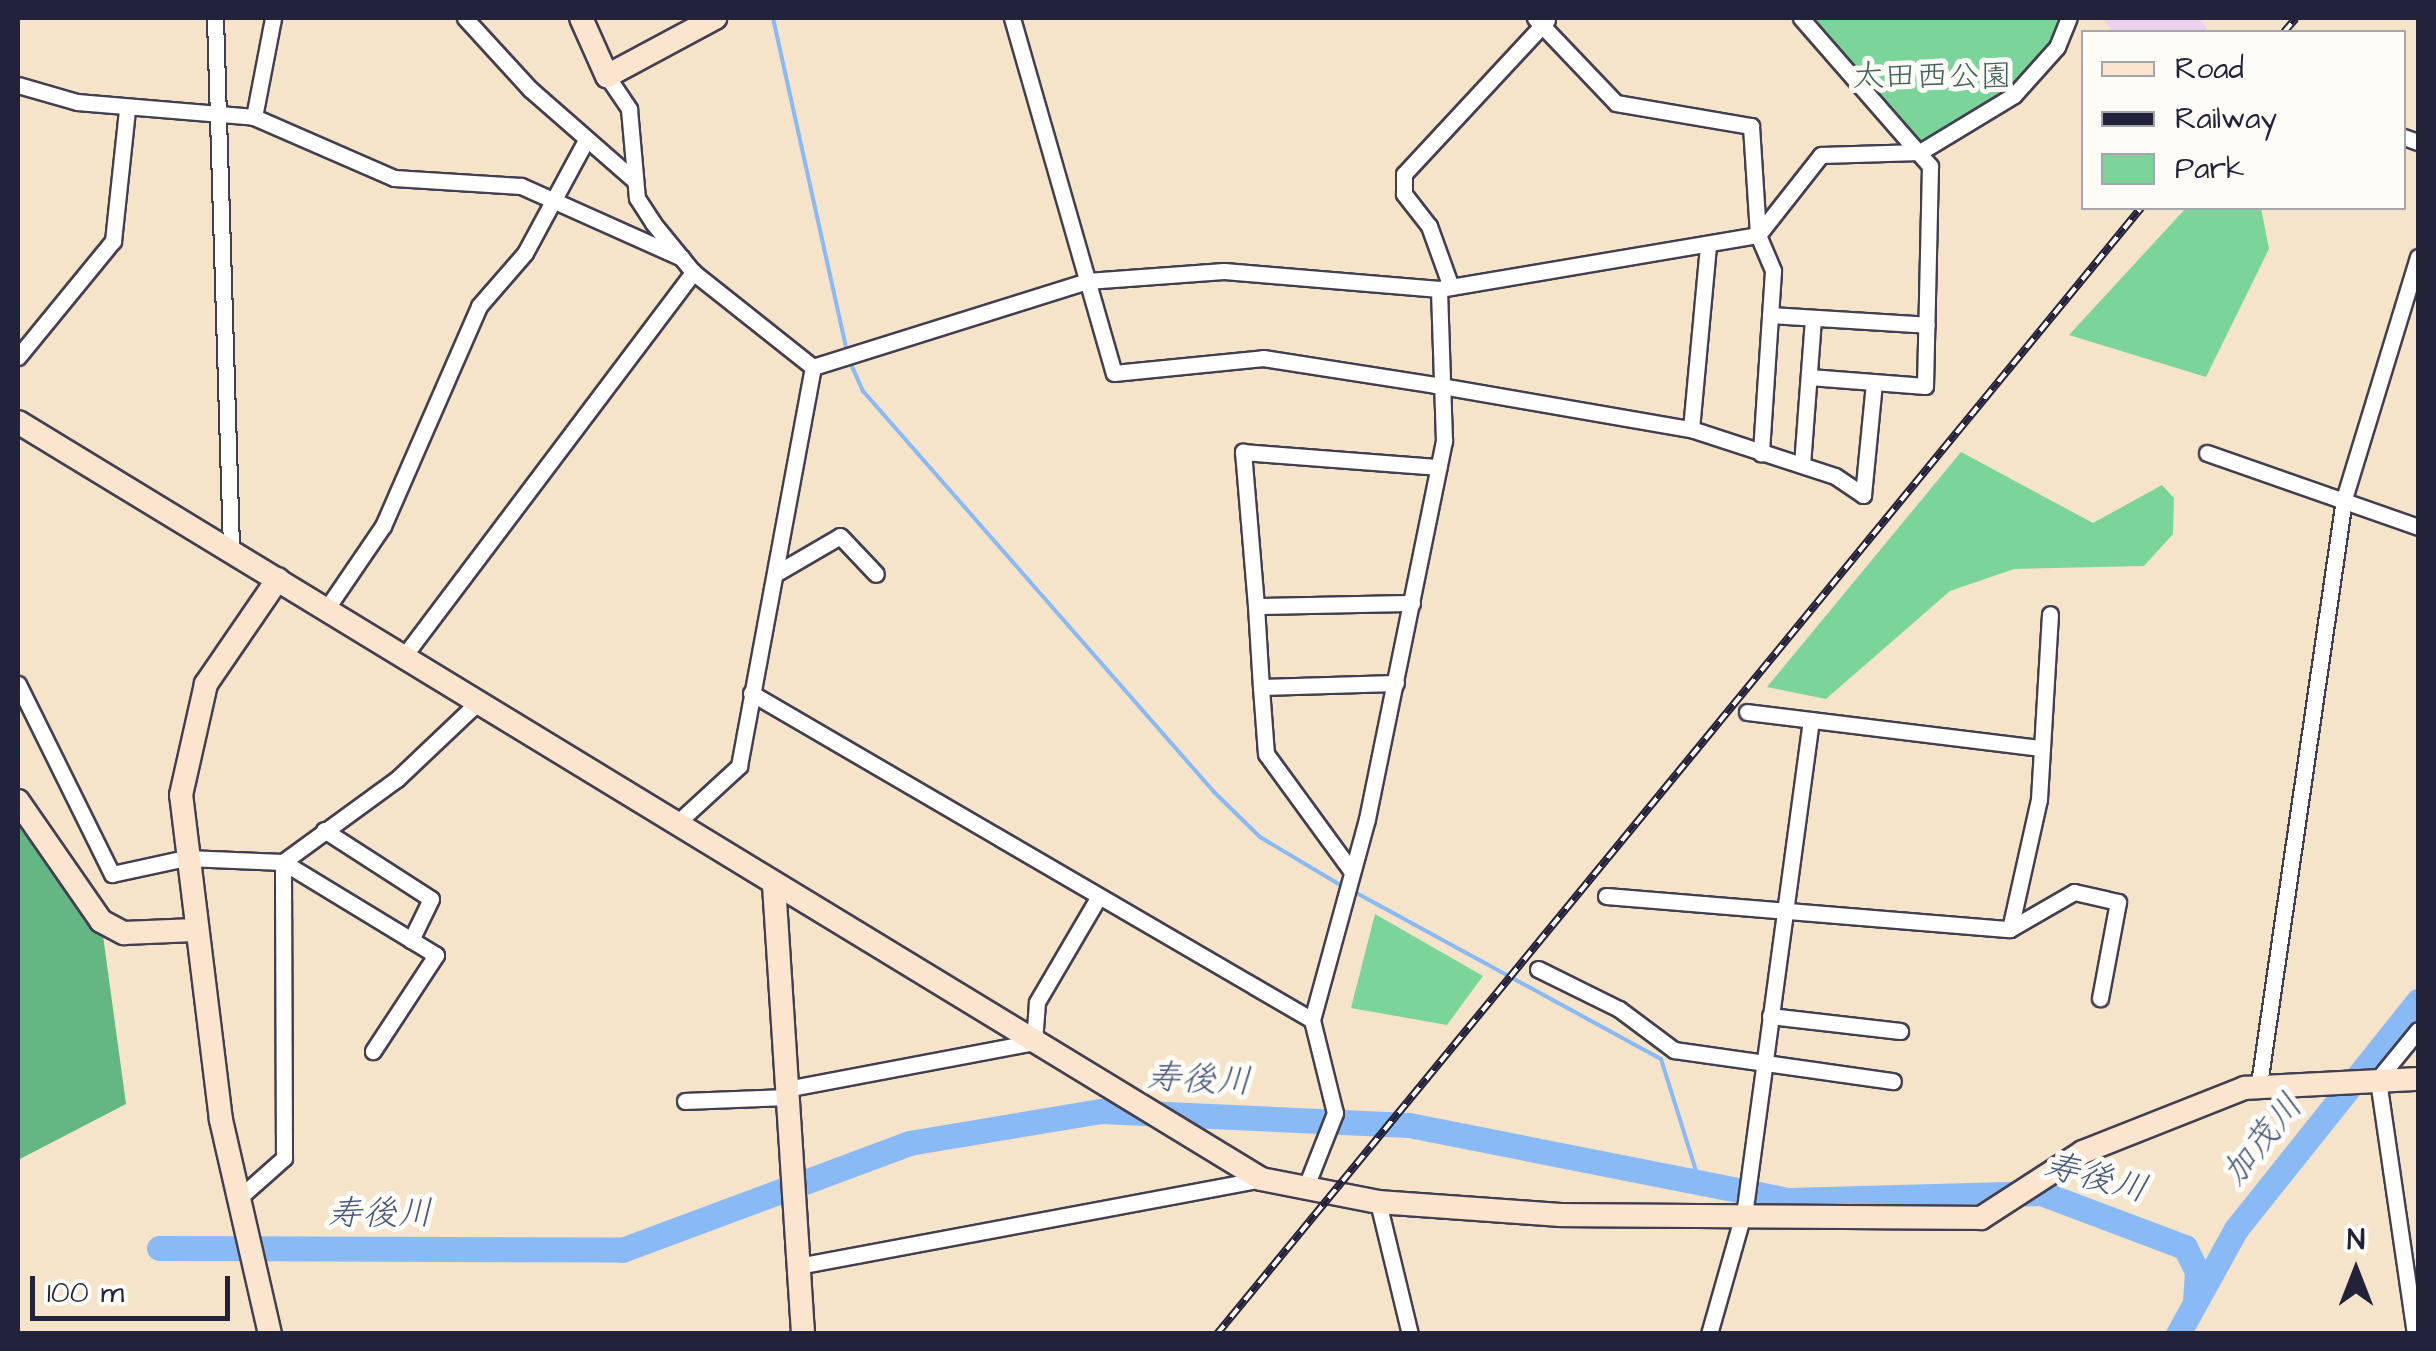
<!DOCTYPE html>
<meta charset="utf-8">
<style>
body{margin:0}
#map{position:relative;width:2436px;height:1351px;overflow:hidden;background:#f5e3ca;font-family:"Architects Daughter","Klee One",sans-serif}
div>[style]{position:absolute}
.built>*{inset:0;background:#ead1ec}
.green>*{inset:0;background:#7bd59b}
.forest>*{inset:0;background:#64b683}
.stream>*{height:4px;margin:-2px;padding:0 2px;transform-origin:2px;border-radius:2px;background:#8abaf5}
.river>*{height:25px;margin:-12.5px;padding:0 12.5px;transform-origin:12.5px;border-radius:12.5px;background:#8abaf5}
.roads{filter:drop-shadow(2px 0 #423f50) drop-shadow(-2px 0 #423f50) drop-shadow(0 2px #423f50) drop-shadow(0 -2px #423f50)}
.street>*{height:15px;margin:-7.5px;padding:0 7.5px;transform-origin:7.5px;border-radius:7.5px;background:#fff}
.secondary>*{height:22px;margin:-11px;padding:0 11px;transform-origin:11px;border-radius:11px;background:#fbe5cf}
.rail>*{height:8px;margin-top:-4px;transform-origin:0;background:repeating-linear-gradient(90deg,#fdfcf7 0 11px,#22223b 0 22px);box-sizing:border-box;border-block:2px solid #22223b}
span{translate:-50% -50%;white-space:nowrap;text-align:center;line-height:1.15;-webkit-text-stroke:10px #fdfcf7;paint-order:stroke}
.park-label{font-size:32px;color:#41615d}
.water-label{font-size:35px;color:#46577c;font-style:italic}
.frame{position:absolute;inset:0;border:20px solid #22223b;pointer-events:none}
.legend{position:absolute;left:2081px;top:30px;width:325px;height:180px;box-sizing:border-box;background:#fdfcf7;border:2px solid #a5a5ac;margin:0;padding:12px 18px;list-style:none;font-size:30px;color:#22223b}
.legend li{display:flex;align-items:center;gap:20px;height:50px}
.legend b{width:50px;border:2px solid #a5a5ac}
.north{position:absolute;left:2306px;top:1221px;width:100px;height:100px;-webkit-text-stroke:8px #fdfcf7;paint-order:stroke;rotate:0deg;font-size:28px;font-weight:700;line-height:40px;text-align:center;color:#22223b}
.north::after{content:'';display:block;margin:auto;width:35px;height:45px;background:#22223b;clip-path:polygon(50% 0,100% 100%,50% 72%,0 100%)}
.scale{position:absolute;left:30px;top:1276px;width:200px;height:45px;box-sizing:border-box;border:5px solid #22223b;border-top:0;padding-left:12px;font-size:30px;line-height:35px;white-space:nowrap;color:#22223b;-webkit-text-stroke:8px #fdfcf7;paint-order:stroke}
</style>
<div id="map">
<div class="built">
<div style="clip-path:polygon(2101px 18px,2200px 18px,2209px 32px,2114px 32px)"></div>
</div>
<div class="green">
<div style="clip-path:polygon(1801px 18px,2069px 18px,2014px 95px,1920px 152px)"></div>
<div style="clip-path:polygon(2186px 208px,2261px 208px,2269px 249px,2206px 377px,2069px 335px)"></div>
<div style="clip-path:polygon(1961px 452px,2093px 523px,2162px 485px,2174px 498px,2173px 534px,2144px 566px,2014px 569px,1950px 591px,1826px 699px,1767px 687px)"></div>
<div style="clip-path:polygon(1375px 914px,1483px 976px,1447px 1025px,1351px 1008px)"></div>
</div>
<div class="forest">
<div style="clip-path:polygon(18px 798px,101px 921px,126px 1104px,18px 1160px)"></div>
</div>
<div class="stream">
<div style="left:773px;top:18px;width:342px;rotate:77.5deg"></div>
<div style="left:850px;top:362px;width:32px;rotate:66deg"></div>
<div style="left:863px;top:391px;width:533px;rotate:48.8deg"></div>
<div style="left:1214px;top:792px;width:64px;rotate:44.4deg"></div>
<div style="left:1260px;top:837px;width:96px;rotate:30.9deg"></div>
<div style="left:1351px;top:890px;width:353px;rotate:28.6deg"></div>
<div style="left:1661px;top:1059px;width:137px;rotate:72.6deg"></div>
</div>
<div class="river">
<div style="left:159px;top:1248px;width:463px;rotate:0.2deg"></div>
<div style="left:622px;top:1250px;width:306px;rotate:-20.4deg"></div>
<div style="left:909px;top:1143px;width:195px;rotate:-9.5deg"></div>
<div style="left:1101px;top:1111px;width:308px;rotate:2.6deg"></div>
<div style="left:1409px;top:1125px;width:387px;rotate:11.2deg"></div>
<div style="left:1789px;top:1200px;width:252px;rotate:-1.6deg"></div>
<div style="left:2041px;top:1193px;width:154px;rotate:20.6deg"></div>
<div style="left:2185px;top:1247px;width:28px;rotate:64deg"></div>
<div style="left:2197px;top:1272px;width:26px;rotate:94deg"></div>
<div style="left:2178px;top:1334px;width:120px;rotate:-61.1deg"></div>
<div style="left:2236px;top:1229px;width:292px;rotate:-51.4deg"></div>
</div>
<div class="roads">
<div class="street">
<div style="left:215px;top:18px;width:531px;rotate:88.27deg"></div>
<div style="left:465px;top:18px;width:96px;rotate:47.5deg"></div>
<div style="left:530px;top:89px;width:138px;rotate:41.2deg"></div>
<div style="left:1012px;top:18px;width:369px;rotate:74deg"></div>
<div style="left:1114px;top:373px;width:150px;rotate:-5.7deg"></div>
<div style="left:1263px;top:358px;width:174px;rotate:8.9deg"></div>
<div style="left:1435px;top:385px;width:260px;rotate:9.8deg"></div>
<div style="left:1691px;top:429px;width:151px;rotate:18.1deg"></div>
<div style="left:1835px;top:476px;width:34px;rotate:34deg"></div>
<div style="left:1863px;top:495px;width:113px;rotate:-84.4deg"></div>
<div style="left:1535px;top:18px;width:117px;rotate:46.4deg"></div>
<div style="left:1616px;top:103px;width:137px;rotate:9.7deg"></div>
<div style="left:1751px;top:126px;width:109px;rotate:86.3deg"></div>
<div style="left:1758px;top:235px;width:39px;rotate:67deg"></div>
<div style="left:1773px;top:271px;width:183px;rotate:93.8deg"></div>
<div style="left:1801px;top:18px;width:196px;rotate:48.9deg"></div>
<div style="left:1930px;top:166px;width:220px;rotate:91.3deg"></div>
<div style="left:1925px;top:386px;width:116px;rotate:-175.6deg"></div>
<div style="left:607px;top:76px;width:40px;rotate:56deg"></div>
<div style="left:629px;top:109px;width:89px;rotate:84.9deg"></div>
<div style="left:637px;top:198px;width:30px;rotate:57deg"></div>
<div style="left:653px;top:223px;width:63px;rotate:50.8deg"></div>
<div style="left:693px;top:272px;width:153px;rotate:38.4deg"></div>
<div style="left:18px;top:85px;width:61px;rotate:16.1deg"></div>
<div style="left:77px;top:102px;width:178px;rotate:4.8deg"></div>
<div style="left:254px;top:117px;width:153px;rotate:23.5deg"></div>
<div style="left:394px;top:178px;width:127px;rotate:3.6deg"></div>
<div style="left:521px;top:186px;width:176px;rotate:24.1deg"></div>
<div style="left:254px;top:117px;width:101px;rotate:-79.1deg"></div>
<div style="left:2404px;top:137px;width:15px;rotate:20deg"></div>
<div style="left:1451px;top:287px;width:65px;rotate:-109.8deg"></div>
<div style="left:1429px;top:226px;width:41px;rotate:-128deg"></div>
<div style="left:1404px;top:194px;width:20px;rotate:-90deg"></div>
<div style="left:1404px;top:174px;width:210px;rotate:-47.1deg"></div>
<div style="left:1770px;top:315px;width:157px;rotate:3.6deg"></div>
<div style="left:18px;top:357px;width:150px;rotate:-50.7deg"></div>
<div style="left:113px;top:241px;width:133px;rotate:-83.9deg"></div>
<div style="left:1691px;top:429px;width:185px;rotate:-84.7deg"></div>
<div style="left:2207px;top:453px;width:224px;rotate:19.3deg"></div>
<div style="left:1802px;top:465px;width:147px;rotate:-85.7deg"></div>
<div style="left:775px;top:574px;width:75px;rotate:-30.3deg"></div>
<div style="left:840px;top:536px;width:52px;rotate:46.5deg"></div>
<div style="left:1412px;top:603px;width:156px;rotate:178.9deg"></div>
<div style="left:1256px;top:606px;width:155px;rotate:-94.8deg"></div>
<div style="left:1243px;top:452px;width:196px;rotate:4.4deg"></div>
<div style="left:1256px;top:606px;width:81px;rotate:86.5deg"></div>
<div style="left:327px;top:608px;width:99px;rotate:-55.7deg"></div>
<div style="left:383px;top:526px;width:240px;rotate:-66.4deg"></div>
<div style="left:479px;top:306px;width:70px;rotate:-49deg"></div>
<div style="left:525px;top:253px;width:126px;rotate:-61.6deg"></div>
<div style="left:404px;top:656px;width:481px;rotate:-53deg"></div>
<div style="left:18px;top:684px;width:212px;rotate:63.7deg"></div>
<div style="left:112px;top:874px;width:76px;rotate:-12.2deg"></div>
<div style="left:186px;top:858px;width:97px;rotate:2.4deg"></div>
<div style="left:283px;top:862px;width:179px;rotate:31.3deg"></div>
<div style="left:436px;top:955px;width:115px;rotate:123.3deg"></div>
<div style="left:751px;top:693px;width:649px;rotate:30.24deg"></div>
<div style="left:1747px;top:712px;width:297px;rotate:7deg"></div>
<div style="left:676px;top:824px;width:86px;rotate:-42.6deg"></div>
<div style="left:739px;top:766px;width:406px;rotate:-79.5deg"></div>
<div style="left:813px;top:367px;width:287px;rotate:-17.4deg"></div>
<div style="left:1087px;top:281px;width:137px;rotate:-4.2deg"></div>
<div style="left:1224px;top:271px;width:216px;rotate:4.8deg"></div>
<div style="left:1439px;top:289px;width:324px;rotate:-9.6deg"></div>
<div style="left:1758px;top:235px;width:102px;rotate:-51.8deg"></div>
<div style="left:1821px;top:155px;width:99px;rotate:-1.7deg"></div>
<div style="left:1920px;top:152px;width:110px;rotate:-31.2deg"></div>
<div style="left:2014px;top:95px;width:64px;rotate:-48.1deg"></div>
<div style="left:2057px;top:47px;width:31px;rotate:-68deg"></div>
<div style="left:324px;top:830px;width:127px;rotate:32.8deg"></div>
<div style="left:431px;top:899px;width:46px;rotate:116deg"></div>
<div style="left:1350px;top:869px;width:142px;rotate:-126.1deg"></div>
<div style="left:1266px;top:754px;width:67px;rotate:-94.3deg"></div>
<div style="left:1261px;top:687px;width:135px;rotate:-1.7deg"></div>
<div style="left:1606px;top:896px;width:405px;rotate:4.7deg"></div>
<div style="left:2010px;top:929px;width:74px;rotate:-30deg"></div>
<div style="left:2074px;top:892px;width:45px;rotate:12.8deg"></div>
<div style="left:2118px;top:902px;width:98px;rotate:100.6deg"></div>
<div style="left:2010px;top:929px;width:133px;rotate:-77.4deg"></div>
<div style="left:2039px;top:799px;width:185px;rotate:-86.6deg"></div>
<div style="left:1538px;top:969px;width:90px;rotate:26.3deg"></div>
<div style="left:1619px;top:1009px;width:69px;rotate:36.7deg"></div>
<div style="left:1674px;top:1050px;width:221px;rotate:8.1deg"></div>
<div style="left:1770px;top:1016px;width:131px;rotate:6.6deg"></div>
<div style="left:2259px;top:1084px;width:591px;rotate:-81.73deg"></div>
<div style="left:2344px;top:499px;width:253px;rotate:-73deg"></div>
<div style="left:786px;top:1089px;width:252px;rotate:-10.7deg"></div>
<div style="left:1034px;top:1042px;width:40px;rotate:-85.7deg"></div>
<div style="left:1037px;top:1002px;width:121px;rotate:-59.6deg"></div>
<div style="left:685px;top:1101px;width:101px;rotate:-2.3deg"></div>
<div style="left:1305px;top:1189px;width:82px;rotate:-68.5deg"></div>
<div style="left:1335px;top:1113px;width:96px;rotate:-103.9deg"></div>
<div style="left:1312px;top:1020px;width:208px;rotate:-74.7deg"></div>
<div style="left:1367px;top:819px;width:386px;rotate:-78.5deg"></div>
<div style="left:1444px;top:441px;width:152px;rotate:-91.9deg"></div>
<div style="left:239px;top:1198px;width:60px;rotate:-41.6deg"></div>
<div style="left:284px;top:1158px;width:296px;rotate:-90.2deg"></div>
<div style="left:283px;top:862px;width:141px;rotate:-36.1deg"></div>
<div style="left:397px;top:779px;width:112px;rotate:-43.5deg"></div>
<div style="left:1378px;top:1202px;width:136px;rotate:76.4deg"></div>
<div style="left:798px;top:1266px;width:471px;rotate:-10.6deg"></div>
<div style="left:1709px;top:1334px;width:131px;rotate:-74.1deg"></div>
<div style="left:1745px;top:1208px;width:492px;rotate:-82.3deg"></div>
<div style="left:2415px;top:1334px;width:258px;rotate:-98.3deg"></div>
<div style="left:2378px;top:1079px;width:63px;rotate:-50.8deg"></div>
</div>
<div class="secondary">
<div style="left:581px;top:18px;width:64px;rotate:65.9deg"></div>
<div style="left:607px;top:76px;width:123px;rotate:-28.2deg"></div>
<div style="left:18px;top:422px;width:1455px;rotate:31.34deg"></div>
<div style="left:1261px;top:1179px;width:119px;rotate:11.1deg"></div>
<div style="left:1378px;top:1202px;width:183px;rotate:4.1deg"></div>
<div style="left:1561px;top:1215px;width:420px;rotate:0.4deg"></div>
<div style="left:1981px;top:1218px;width:121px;rotate:-32.9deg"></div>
<div style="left:2083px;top:1152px;width:174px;rotate:-21.6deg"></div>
<div style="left:2245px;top:1088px;width:173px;rotate:-3deg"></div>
<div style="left:18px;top:801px;width:146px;rotate:55.3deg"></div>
<div style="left:101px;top:921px;width:26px;rotate:28deg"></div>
<div style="left:124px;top:933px;width:71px;rotate:-2.4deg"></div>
<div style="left:774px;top:885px;width:450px;rotate:86.3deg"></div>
<div style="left:270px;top:1334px;width:220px;rotate:-102.9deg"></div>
<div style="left:221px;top:1120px;width:327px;rotate:-97deg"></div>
<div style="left:181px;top:795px;width:114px;rotate:-77.3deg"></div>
<div style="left:206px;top:684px;width:127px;rotate:-55.6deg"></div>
</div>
</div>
<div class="rail">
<div style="left:2284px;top:32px;width:18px;rotate:-49deg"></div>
<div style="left:1217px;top:1334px;width:1457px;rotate:-50.63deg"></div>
</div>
<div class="park-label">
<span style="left:1932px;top:77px">太田西公園</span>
</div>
<div class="water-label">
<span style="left:1199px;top:1080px;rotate:3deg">寿後川</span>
<span style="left:2263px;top:1140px;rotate:-51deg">加茂川</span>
<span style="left:2096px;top:1178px;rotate:15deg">寿後川</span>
<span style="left:380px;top:1214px">寿後川</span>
</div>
<div class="frame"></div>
<ul class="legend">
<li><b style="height:12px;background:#fbe5cf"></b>Road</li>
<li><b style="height:12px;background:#22223b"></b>Railway</li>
<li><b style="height:28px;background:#7bd59b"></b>Park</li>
</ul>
<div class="north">N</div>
<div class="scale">100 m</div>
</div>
